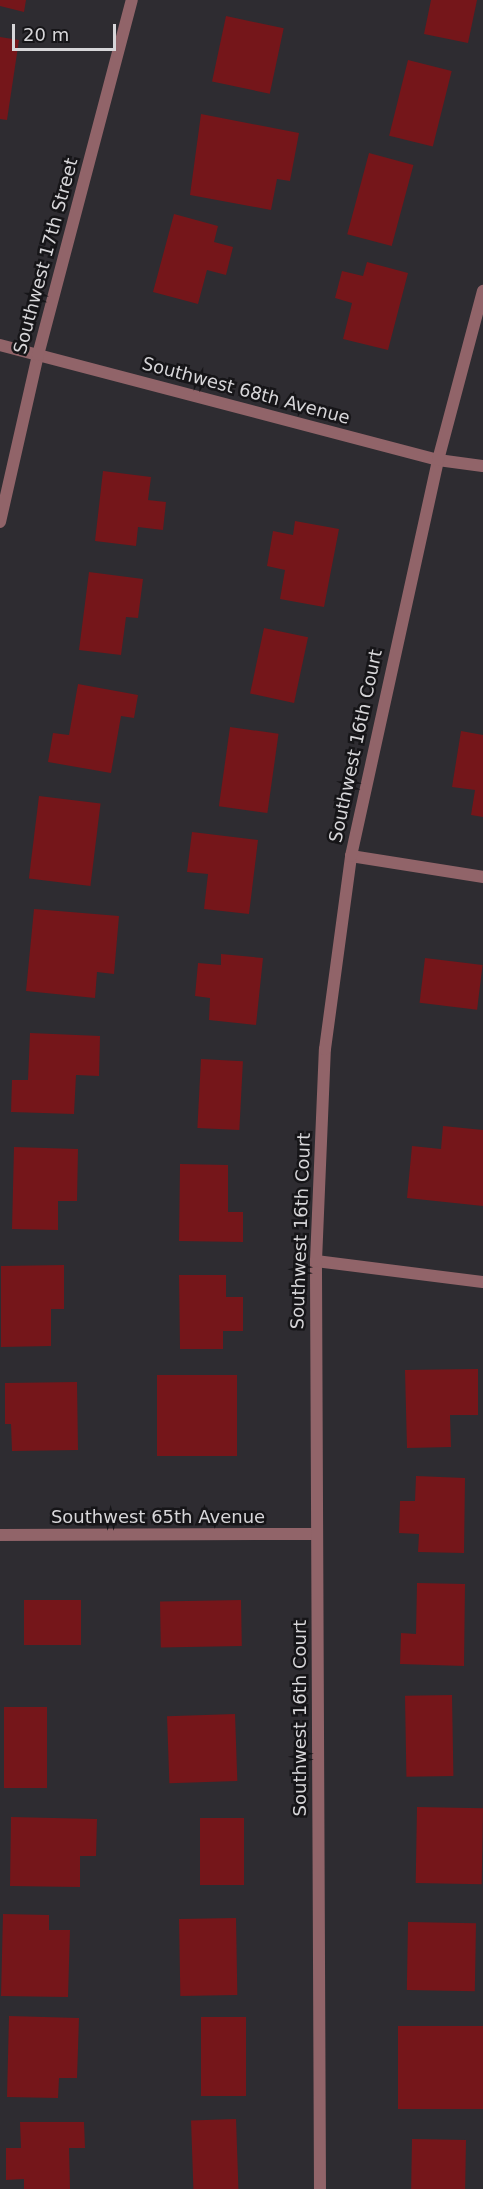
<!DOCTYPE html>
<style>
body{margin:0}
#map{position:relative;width:483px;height:2189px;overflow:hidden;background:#2e2c31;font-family:"DejaVu Sans",sans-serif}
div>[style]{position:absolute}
.building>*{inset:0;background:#75161a;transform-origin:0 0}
.street>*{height:12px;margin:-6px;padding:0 6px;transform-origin:6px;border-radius:6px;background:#916469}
span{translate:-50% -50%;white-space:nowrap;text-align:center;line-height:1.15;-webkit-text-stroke:5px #161518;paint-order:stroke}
.street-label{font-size:18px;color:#d7d6d9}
.scale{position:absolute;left:12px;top:24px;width:104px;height:27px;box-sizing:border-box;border:3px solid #d7d6d9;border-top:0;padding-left:8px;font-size:18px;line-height:21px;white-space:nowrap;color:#d7d6d9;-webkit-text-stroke:4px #161518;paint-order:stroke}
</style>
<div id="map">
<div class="building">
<div style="clip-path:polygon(0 0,26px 0,24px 12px,0 6px)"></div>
<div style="clip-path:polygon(431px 0,477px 0,468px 43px,424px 34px)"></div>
<div style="left:226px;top:16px;width:59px;height:67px;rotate:12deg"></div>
<div style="clip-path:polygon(0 37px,19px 40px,7px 120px,0 119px)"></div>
<div style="left:408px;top:60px;width:45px;height:78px;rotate:14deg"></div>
<div style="clip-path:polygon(201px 114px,299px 133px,290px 181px,277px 179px,271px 210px,190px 195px)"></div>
<div style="left:369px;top:153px;width:46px;height:84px;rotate:15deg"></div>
<div style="clip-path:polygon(174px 214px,218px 226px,214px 242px,233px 247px,226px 275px,207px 270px,198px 304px,153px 292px)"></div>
<div style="clip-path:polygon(367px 262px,408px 273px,388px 350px,343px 339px,352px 303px,335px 298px,342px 271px,363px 276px)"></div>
<div style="clip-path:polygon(103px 471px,151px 477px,148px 500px,166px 502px,163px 530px,138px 527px,136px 546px,95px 541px)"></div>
<div style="clip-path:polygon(295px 521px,339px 529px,324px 607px,280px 599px,285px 570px,267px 566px,273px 531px,293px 535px)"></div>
<div style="clip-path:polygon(89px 572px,143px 579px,138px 618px,126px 617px,121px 655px,79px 650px)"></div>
<div style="left:264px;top:628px;width:45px;height:67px;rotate:12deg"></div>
<div style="clip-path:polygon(78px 684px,138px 695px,134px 718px,121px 716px,111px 773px,48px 762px,53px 733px,69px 735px)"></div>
<div style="left:230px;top:727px;width:49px;height:80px;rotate:8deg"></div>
<div style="clip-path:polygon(461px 731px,483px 735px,483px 817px,471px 815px,475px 790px,452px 787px)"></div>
<div style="left:39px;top:796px;width:62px;height:83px;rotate:7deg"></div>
<div style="clip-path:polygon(192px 832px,258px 840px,249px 914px,204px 909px,208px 874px,187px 872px)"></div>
<div style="clip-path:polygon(34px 909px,119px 916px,114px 974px,97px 972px,95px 998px,26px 991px)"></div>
<div style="clip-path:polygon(221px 954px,263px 958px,256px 1025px,209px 1020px,210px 998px,195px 996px,198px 963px,221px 965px)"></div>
<div style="left:425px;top:958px;width:58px;height:45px;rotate:7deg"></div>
<div style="clip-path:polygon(30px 1033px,100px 1036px,99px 1076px,76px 1075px,74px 1114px,11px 1112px,12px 1080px,28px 1080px)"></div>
<div style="left:201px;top:1059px;width:42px;height:69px;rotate:3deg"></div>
<div style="clip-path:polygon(443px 1126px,483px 1130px,483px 1206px,407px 1198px,412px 1146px,441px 1149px)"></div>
<div style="clip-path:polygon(14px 1147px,78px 1149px,77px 1201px,58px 1201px,58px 1230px,12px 1229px)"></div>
<div style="clip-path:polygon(180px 1164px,228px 1165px,228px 1212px,243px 1212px,243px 1242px,179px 1241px)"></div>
<div style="clip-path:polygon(64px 1265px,64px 1309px,51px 1309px,51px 1346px,1px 1347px,1px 1266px)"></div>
<div style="clip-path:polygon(179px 1275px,226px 1275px,226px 1297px,243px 1297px,243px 1331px,223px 1331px,223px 1349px,180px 1349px)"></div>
<div style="clip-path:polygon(478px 1369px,478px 1415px,450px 1415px,451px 1447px,407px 1448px,405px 1370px)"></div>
<div style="left:237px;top:1375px;width:81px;height:80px;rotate:90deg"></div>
<div style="clip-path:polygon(77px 1382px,78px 1450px,12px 1451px,11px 1424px,5px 1424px,5px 1383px)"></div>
<div style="clip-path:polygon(416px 1476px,465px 1478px,464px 1553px,418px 1552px,419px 1534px,399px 1533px,400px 1501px,415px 1501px)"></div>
<div style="clip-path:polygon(417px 1583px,465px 1584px,464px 1666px,400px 1664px,401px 1633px,416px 1634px)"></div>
<div style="left:24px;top:1600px;width:57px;height:45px"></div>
<div style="left:241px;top:1600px;width:46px;height:81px;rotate:89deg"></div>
<div style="left:452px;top:1695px;width:81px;height:47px;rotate:89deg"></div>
<div style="left:47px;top:1707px;width:81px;height:43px;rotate:90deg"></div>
<div style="left:235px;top:1714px;width:67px;height:68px;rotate:88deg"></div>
<div style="left:417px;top:1807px;width:66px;height:76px;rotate:1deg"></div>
<div style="clip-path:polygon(11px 1817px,97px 1819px,96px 1856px,80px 1856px,80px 1887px,10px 1886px)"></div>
<div style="left:200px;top:1818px;width:44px;height:67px"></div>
<div style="clip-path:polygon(3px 1914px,49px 1915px,49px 1930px,70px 1930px,68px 1997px,1px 1996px)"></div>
<div style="left:236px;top:1918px;width:77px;height:57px;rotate:89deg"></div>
<div style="left:408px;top:1922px;width:68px;height:68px;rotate:1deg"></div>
<div style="clip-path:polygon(9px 2016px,79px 2018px,77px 2078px,59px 2078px,58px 2098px,7px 2097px)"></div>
<div style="left:201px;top:2017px;width:45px;height:79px"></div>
<div style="left:483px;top:2026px;width:83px;height:85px;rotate:90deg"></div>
<div style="left:236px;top:2119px;width:70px;height:45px;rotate:88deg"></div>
<div style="clip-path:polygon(20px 2122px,84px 2122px,85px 2148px,69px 2148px,70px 2189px,24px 2189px,24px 2179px,6px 2180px,6px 2148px,21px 2148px)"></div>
<div style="left:412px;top:2139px;width:54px;height:50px;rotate:1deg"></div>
</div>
<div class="street">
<div style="left:0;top:345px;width:453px;rotate:14.7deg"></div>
<div style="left:438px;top:460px;width:45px;rotate:7.6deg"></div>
<div style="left:0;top:522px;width:171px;rotate:-77.2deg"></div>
<div style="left:38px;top:355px;width:367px;rotate:-75.2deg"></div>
<div style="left:351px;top:856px;width:134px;rotate:9deg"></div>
<div style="left:316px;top:1261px;width:168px;rotate:7.2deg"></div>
<div style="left:0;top:1535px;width:317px;rotate:-0.2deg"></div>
<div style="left:320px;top:2189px;width:928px;rotate:-90.25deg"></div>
<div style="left:316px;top:1261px;width:212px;rotate:-87.6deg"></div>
<div style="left:325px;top:1049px;width:195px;rotate:-82.3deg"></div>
<div style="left:351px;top:856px;width:405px;rotate:-77.6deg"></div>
<div style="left:438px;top:460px;width:175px;rotate:-75.1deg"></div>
</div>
<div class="street-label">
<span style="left:46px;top:256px;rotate:-75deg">Southwest 17th Street</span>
<span style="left:246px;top:391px;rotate:15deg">Southwest 68th Avenue</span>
<span style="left:356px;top:746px;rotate:-78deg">Southwest 16th Court</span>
<span style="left:301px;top:1231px;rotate:-88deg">Southwest 16th Court</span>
<span style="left:158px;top:1517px">Southwest 65th Avenue</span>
<span style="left:300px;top:1718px;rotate:-90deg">Southwest 16th Court</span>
</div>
<div class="scale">20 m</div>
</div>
